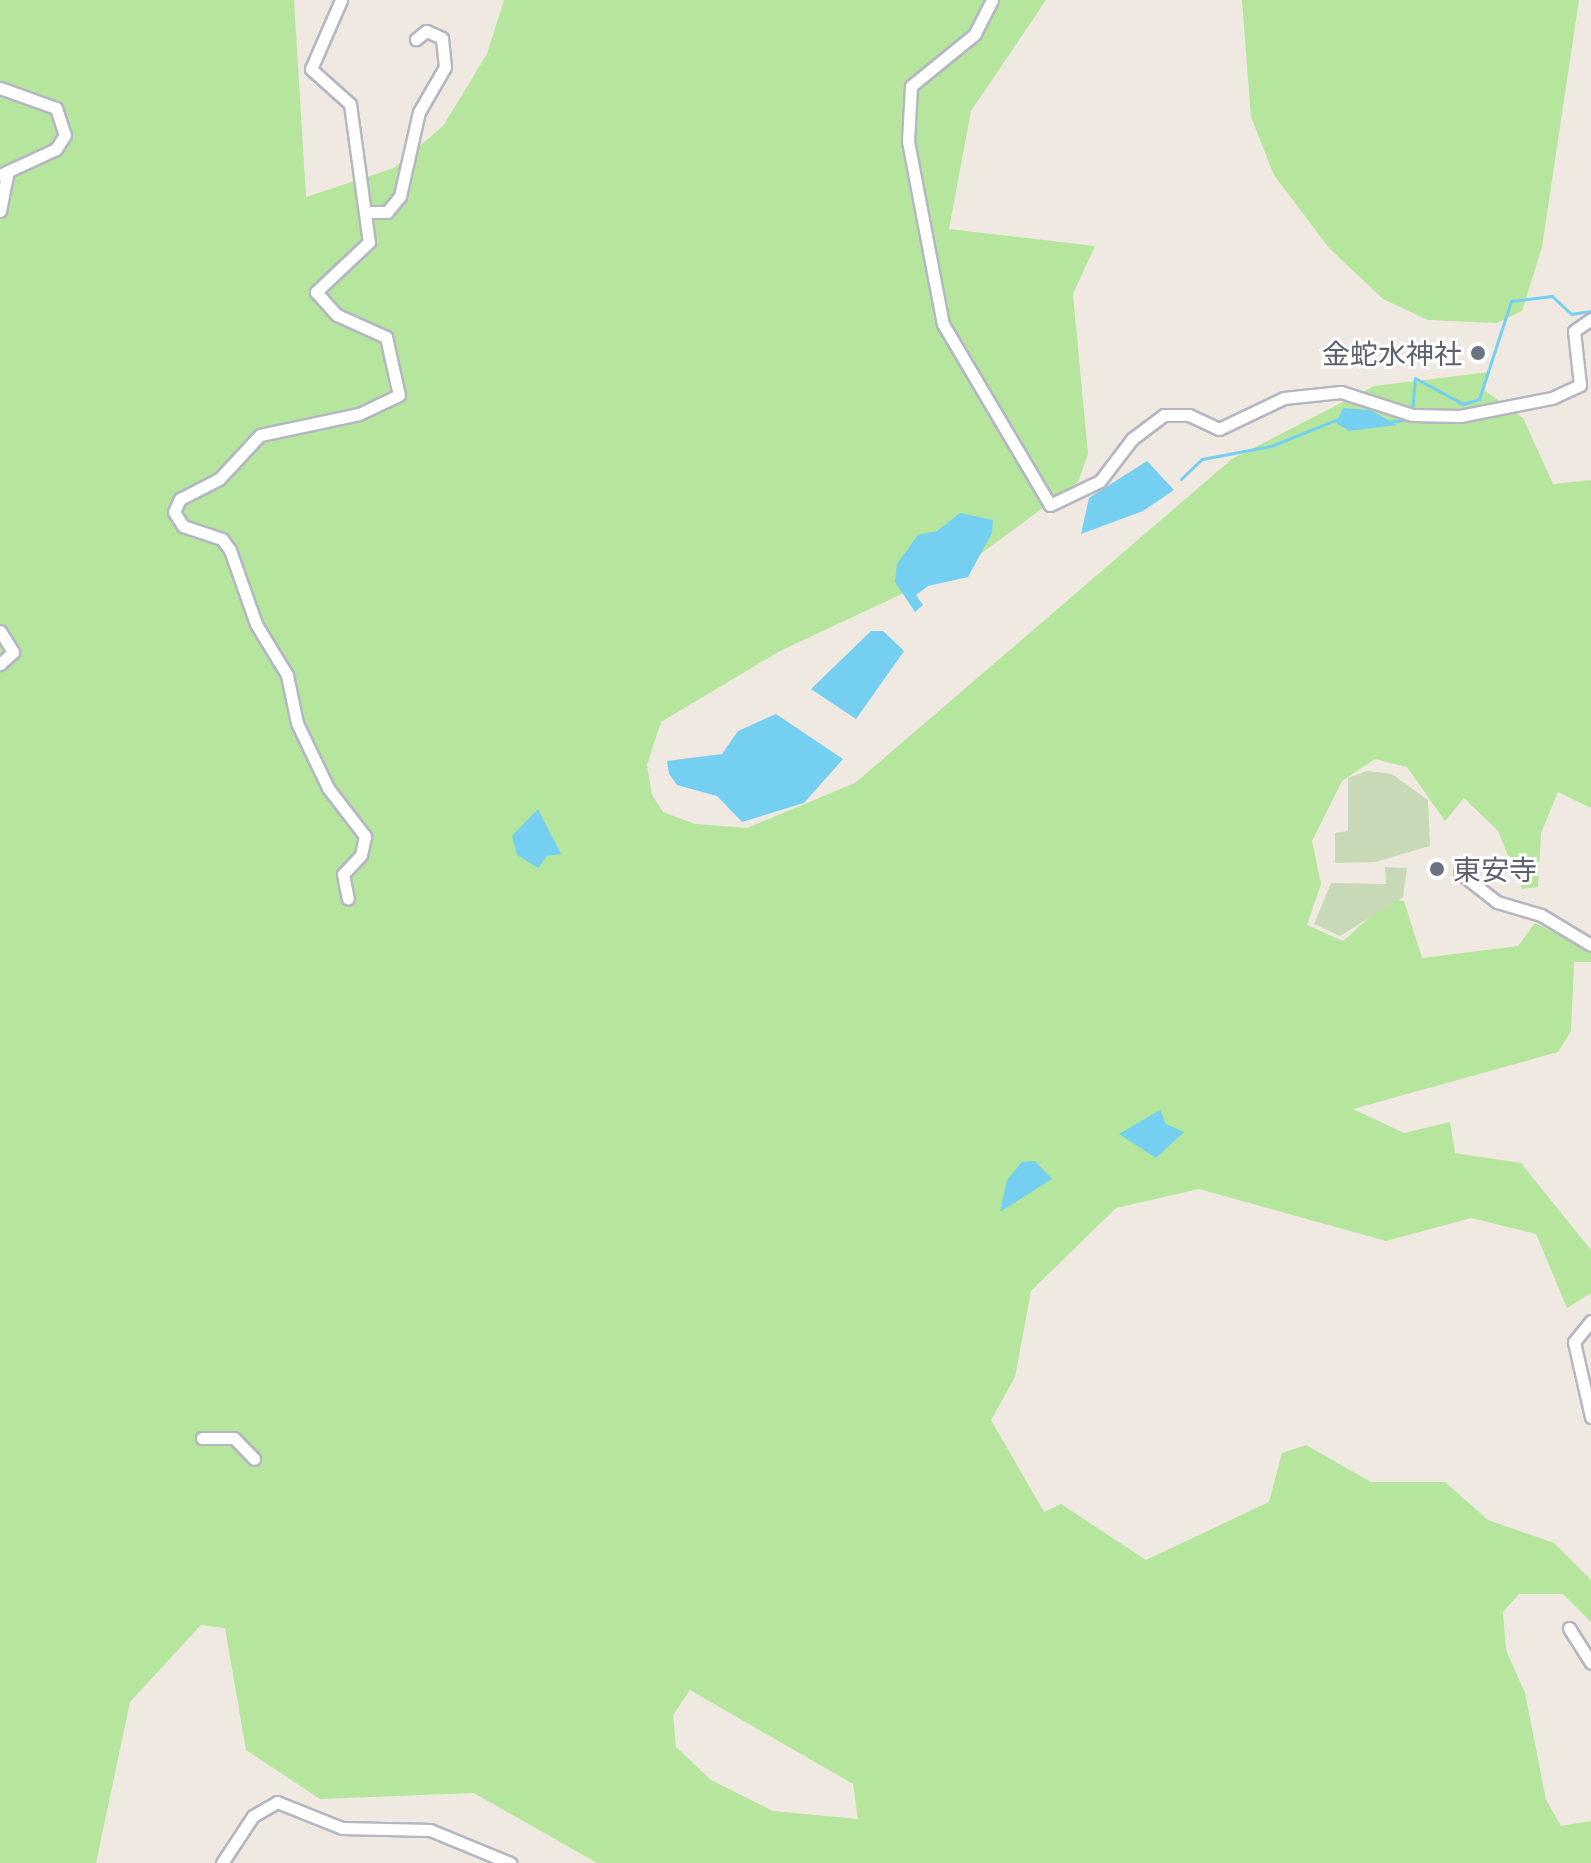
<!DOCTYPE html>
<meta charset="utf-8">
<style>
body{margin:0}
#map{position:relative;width:1591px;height:1863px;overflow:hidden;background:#efe9e1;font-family:"Noto Sans","Noto Sans JP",sans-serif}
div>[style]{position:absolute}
.green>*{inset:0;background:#b6e59e}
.cemetery>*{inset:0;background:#c8d9b8}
.water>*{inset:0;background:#75cff0}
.stream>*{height:3px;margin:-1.5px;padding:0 1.5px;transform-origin:1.5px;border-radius:1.5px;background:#75cff0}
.roads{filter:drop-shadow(2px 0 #b4b7c1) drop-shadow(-2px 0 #b4b7c1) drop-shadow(0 2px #b4b7c1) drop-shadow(0 -2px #b4b7c1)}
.minor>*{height:11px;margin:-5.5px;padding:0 5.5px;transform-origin:5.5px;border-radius:5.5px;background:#fff}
.dots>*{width:22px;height:22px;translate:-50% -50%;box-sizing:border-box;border:4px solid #fff;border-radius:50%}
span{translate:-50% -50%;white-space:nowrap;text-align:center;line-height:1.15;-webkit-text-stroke:6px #fff;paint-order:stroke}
.worship-label{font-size:28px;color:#5b616d}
.right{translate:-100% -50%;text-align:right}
.left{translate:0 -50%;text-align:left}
</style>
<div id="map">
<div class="green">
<div style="clip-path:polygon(evenodd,0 0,294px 0,306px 197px,394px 168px,443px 126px,487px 54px,504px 0,1046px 0,971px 111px,949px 229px,1095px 246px,1073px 294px,1088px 454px,1078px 482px,968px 563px,780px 651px,661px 722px,647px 765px,652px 795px,663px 812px,695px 824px,747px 828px,855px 783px,1232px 459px,1374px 386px,1490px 372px,1484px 390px,1523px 418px,1553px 484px,1591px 480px,1591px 808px,1558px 792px,1541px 833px,1538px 887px,1522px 889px,1498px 831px,1464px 798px,1445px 821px,1407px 767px,1375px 759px,1342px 781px,1312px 841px,1321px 884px,1307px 925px,1343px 941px,1390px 899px,1404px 901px,1422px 958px,1518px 946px,1535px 923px,1591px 951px,1591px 962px,1574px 962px,1571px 1031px,1558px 1052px,1353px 1109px,1404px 1133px,1450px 1122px,1455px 1153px,1521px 1163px,1591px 1250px,1591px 1293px,1567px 1308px,1536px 1234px,1471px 1218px,1386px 1241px,1199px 1189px,1116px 1208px,1031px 1291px,1015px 1377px,991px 1420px,1044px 1512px,1061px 1504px,1146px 1560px,1269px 1502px,1282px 1453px,1306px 1445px,1371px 1482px,1445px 1482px,1488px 1520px,1554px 1543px,1591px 1580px,1591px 1622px,1563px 1594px,1519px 1594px,1503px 1612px,1506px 1650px,1525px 1693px,1546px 1800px,1561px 1826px,1591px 1821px,1591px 1863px,597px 1863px,474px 1793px,320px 1799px,246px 1750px,225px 1628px,201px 1625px,130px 1702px,96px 1863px,0 1863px,0 0,690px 1690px,853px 1784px,858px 1819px,773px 1811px,711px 1780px,676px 1747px,673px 1715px,690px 1690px)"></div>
<div style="clip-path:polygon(1242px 0,1579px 0,1542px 247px,1522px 311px,1497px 323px,1428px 320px,1383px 299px,1329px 248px,1274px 175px,1251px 117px)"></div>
</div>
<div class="cemetery">
<div style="clip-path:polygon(1367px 771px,1392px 774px,1428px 800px,1430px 846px,1375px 862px,1335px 863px,1335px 833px,1348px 831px,1348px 778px)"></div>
<div style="clip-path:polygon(1385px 867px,1407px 868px,1403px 897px,1340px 936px,1314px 924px,1331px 883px,1386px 884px)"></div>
</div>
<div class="water">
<div style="clip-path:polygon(1343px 408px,1370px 410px,1397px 425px,1349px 431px,1336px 423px)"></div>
<div style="clip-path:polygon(1147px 461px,1174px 490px,1143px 511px,1081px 534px,1089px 498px)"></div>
<div style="clip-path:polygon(960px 513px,993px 520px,992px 533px,968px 577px,928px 586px,916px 595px,923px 605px,915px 612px,895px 582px,897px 564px,918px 535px,937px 531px)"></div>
<div style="clip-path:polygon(871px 631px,883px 631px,904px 651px,856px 719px,811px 689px)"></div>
<div style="clip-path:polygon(776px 714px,843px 759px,804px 803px,742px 822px,717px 796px,677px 785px,669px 774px,667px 761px,722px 754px,738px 731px)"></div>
<div style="clip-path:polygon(538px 809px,561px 854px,547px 856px,538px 868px,517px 855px,512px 836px)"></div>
<div style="clip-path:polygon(1160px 1110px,1166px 1124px,1184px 1132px,1156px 1158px,1119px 1134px)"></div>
<div style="clip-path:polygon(1035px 1161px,1052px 1179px,1000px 1212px,1007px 1180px,1022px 1162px)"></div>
</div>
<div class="stream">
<div style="left:1412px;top:412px;width:34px;rotate:-85deg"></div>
<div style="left:1415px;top:378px;width:55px;rotate:28.4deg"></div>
<div style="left:1463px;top:404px;width:17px;rotate:-17deg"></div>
<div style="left:1479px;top:399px;width:103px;rotate:-71.9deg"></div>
<div style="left:1511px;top:301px;width:41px;rotate:-7deg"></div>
<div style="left:1552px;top:296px;width:26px;rotate:43deg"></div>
<div style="left:1571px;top:314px;width:20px;rotate:-9deg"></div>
<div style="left:1389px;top:422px;width:15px;rotate:-8deg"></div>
<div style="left:1181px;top:479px;width:29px;rotate:-44deg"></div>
<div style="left:1202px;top:459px;width:70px;rotate:-10.7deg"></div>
<div style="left:1271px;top:446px;width:72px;rotate:-21.9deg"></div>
</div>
<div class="roads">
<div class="minor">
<div style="left:341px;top:0;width:75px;rotate:113.5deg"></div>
<div style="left:311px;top:69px;width:52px;rotate:41.9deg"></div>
<div style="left:350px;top:104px;width:139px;rotate:82.2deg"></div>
<div style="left:369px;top:242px;width:73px;rotate:136.7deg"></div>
<div style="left:316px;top:292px;width:31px;rotate:48deg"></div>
<div style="left:337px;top:315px;width:54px;rotate:24.2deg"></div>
<div style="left:386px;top:337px;width:59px;rotate:77.4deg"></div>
<div style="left:399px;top:395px;width:44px;rotate:154.6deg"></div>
<div style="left:359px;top:414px;width:101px;rotate:168deg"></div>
<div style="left:260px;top:435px;width:60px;rotate:133deg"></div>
<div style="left:219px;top:479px;width:44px;rotate:152.9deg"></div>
<div style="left:180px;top:499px;width:14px;rotate:115deg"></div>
<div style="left:174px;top:512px;width:17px;rotate:57deg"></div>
<div style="left:183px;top:526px;width:41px;rotate:18.4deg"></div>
<div style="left:222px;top:539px;width:14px;rotate:54deg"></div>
<div style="left:230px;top:550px;width:78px;rotate:70.6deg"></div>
<div style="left:256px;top:624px;width:60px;rotate:58.7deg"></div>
<div style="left:287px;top:675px;width:49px;rotate:78.2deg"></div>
<div style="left:297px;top:723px;width:72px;rotate:64.5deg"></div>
<div style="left:328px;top:788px;width:61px;rotate:52.4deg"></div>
<div style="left:365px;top:836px;width:19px;rotate:102deg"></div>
<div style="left:361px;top:855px;width:26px;rotate:133deg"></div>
<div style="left:343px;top:874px;width:25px;rotate:79deg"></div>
<div style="left:992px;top:0;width:38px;rotate:117deg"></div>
<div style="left:975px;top:34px;width:82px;rotate:140.9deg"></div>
<div style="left:911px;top:86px;width:55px;rotate:93.1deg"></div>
<div style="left:908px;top:141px;width:186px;rotate:79.2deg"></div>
<div style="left:943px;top:324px;width:210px;rotate:59.4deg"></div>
<div style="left:1050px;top:505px;width:55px;rotate:-25.6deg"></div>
<div style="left:1100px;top:481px;width:53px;rotate:-52.7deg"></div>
<div style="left:1132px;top:439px;width:40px;rotate:-37deg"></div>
<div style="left:1164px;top:415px;width:25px"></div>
<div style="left:1189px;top:415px;width:33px;rotate:25deg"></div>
<div style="left:1219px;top:429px;width:72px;rotate:-25.5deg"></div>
<div style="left:1284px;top:398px;width:57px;rotate:-6deg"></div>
<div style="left:1341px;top:392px;width:75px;rotate:17.9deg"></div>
<div style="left:1412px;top:415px;width:48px;rotate:1.2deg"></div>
<div style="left:1460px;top:416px;width:94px;rotate:-11.1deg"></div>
<div style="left:1552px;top:398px;width:31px;rotate:-25deg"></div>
<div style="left:1580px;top:385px;width:54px;rotate:-96.3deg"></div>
<div style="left:1574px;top:331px;width:21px;rotate:-35deg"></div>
<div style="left:0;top:88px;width:59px;rotate:19.7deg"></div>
<div style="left:56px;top:108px;width:28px;rotate:72deg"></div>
<div style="left:65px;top:135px;width:17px;rotate:123deg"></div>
<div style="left:56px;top:149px;width:62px;rotate:155.1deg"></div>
<div style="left:0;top:211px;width:37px;rotate:-79deg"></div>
<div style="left:368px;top:212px;width:19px"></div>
<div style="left:387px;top:212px;width:21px;rotate:-51deg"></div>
<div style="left:400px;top:196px;width:86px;rotate:-77.3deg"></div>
<div style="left:419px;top:112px;width:52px;rotate:-60deg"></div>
<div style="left:445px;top:67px;width:29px;rotate:-96deg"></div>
<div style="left:442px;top:38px;width:17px;rotate:-156deg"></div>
<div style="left:426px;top:31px;width:13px;rotate:141deg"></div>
<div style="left:0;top:631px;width:25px;rotate:58deg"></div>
<div style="left:13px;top:652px;width:18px;rotate:137deg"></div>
<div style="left:1460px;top:873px;width:47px;rotate:38.1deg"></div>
<div style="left:1497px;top:902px;width:46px;rotate:16.5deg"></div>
<div style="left:1541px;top:915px;width:58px;rotate:31deg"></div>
<div style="left:1591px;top:1321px;width:27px;rotate:129deg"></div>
<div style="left:1574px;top:1342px;width:77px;rotate:77.2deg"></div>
<div style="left:202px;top:1438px;width:32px"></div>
<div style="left:234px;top:1438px;width:29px;rotate:46deg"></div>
<div style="left:1569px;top:1628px;width:41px;rotate:57.8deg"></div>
<div style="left:222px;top:1863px;width:56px;rotate:-56.6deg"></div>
<div style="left:253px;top:1816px;width:28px;rotate:-30deg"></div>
<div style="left:277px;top:1802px;width:70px;rotate:21.8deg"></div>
<div style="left:342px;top:1828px;width:88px;rotate:1.3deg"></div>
<div style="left:430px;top:1830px;width:87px;rotate:22.4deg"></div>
</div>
</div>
<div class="dots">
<div style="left:1478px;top:353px;background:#6b7280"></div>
<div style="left:1437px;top:869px;background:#6b7280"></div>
</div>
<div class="worship-label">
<span class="right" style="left:1462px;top:353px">金蛇水神社</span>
<span class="left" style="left:1453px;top:869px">東安寺</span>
</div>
</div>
